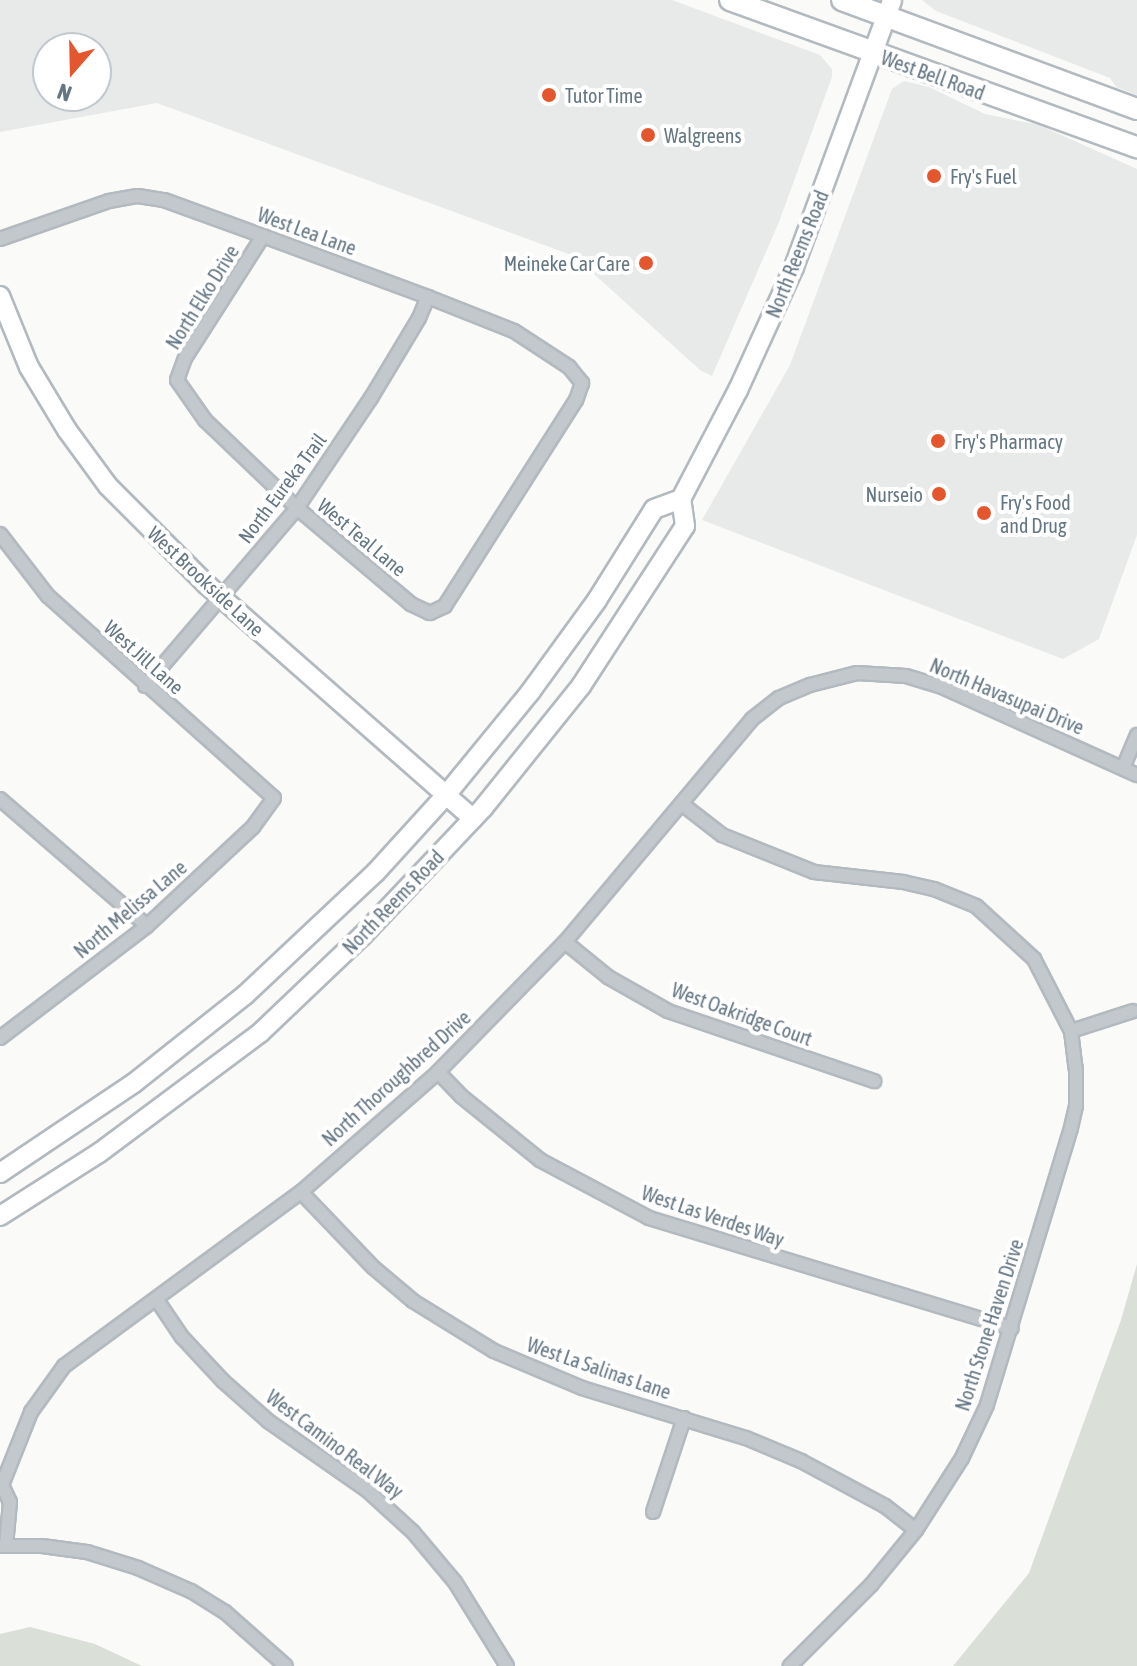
<!DOCTYPE html>
<style>
body{margin:0}
#map{position:relative;width:1137px;height:1666px;overflow:hidden;background:#fafaf8;font-family:"Asap Condensed",sans-serif}
div>[style]{position:absolute}
.built>*{inset:0;background:#e8e9e9}
.green>*{inset:0;background:#dadfd7}
.roads{filter:drop-shadow(2px 0 #b3babf) drop-shadow(-2px 0 #b3babf) drop-shadow(0 2px #b3babf) drop-shadow(0 -2px #b3babf)}
.street>*{height:12px;margin:-6px;padding:0 6px;transform-origin:6px;border-radius:6px;background:#c3c8cc}
.secondary>*{height:18px;margin:-9px;padding:0 9px;transform-origin:9px;border-radius:9px;background:#fff}
.primary>*{height:20px;margin:-10px;padding:0 10px;transform-origin:10px;border-radius:10px;background:#fff}
.dots>*{width:22px;height:22px;translate:-50% -50%;box-sizing:border-box;border:4px solid #fff;border-radius:50%}
span{translate:-50% -50%;white-space:nowrap;text-align:center;line-height:1.15;-webkit-text-stroke:8px #fff;paint-order:stroke}
.street-label{font-size:20px;color:#657683}
.poi-label{font-size:20px;color:#657683}
.left{translate:0 -50%;text-align:left}
.right{translate:-100% -50%;text-align:right}
.north{position:absolute;left:32px;top:32px;width:80px;height:80px;box-sizing:border-box;background:#fff;border:2px solid #c1c8cd;border-radius:50%;rotate:200deg;font-size:22px;font-weight:700;line-height:32px;text-align:center;color:#657683}
.north::after{content:'';display:block;margin:auto;width:28px;height:36px;background:#e4572e;clip-path:polygon(50% 0,100% 100%,50% 72%,0 100%)}
</style>
<div id="map">
<div class="built">
<div style="clip-path:polygon(evenodd,0 0,672px 0,820px 55px,832px 69px,832px 77px,779px 222px,712px 376px,700px 370px,574px 256px,157px 103px,0 132px,0 0,48px 48px,96px 48px,96px 96px,48px 96px,48px 48px)"></div>
<div style="clip-path:polygon(922px 0,1137px 0,1137px 95px,1116px 87px,1110px 78px,936px 11px)"></div>
<div style="clip-path:polygon(904px 81px,929px 87px,985px 114px,1039px 125px,1137px 169px,1137px 535px,1099px 639px,1063px 659px,702px 520px,790px 365px,892px 89px)"></div>
</div>
<div class="green">
<div style="clip-path:polygon(1137px 1264px,1137px 1666px,953px 1666px,1029px 1573px,1121px 1320px)"></div>
<div style="clip-path:polygon(30px 1627px,95px 1644px,142px 1666px,0 1666px,0 1634px)"></div>
</div>
<div class="roads">
<div class="street">
<div style="left:0;top:239px;width:115px;rotate:-19.2deg"></div>
<div style="left:109px;top:201px;width:29px;rotate:-10deg"></div>
<div style="left:138px;top:196px;width:26px;rotate:9deg"></div>
<div style="left:164px;top:200px;width:105px;rotate:20deg"></div>
<div style="left:263px;top:236px;width:176px;rotate:20.3deg"></div>
<div style="left:428px;top:297px;width:92px;rotate:21.6deg"></div>
<div style="left:514px;top:331px;width:66px;rotate:33.2deg"></div>
<div style="left:569px;top:367px;width:21px;rotate:51deg"></div>
<div style="left:582px;top:383px;width:18px;rotate:109deg"></div>
<div style="left:576px;top:400px;width:244px;rotate:122.5deg"></div>
<div style="left:445px;top:606px;width:17px;rotate:155deg"></div>
<div style="left:430px;top:613px;width:21px;rotate:-155deg"></div>
<div style="left:411px;top:604px;width:149px;rotate:-139.9deg"></div>
<div style="left:297px;top:508px;width:127px;rotate:-136.3deg"></div>
<div style="left:205px;top:420px;width:49px;rotate:-125deg"></div>
<div style="left:177px;top:380px;width:23px;rotate:-70deg"></div>
<div style="left:185px;top:358px;width:145px;rotate:-57.4deg"></div>
<div style="left:0;top:534px;width:78px;rotate:52.3deg"></div>
<div style="left:48px;top:596px;width:303px;rotate:41.8deg"></div>
<div style="left:274px;top:798px;width:36px;rotate:126deg"></div>
<div style="left:253px;top:827px;width:145px;rotate:137deg"></div>
<div style="left:147px;top:926px;width:185px;rotate:142.7deg"></div>
<div style="left:145px;top:686px;width:234px;rotate:-49.5deg"></div>
<div style="left:297px;top:508px;width:133px;rotate:-56.1deg"></div>
<div style="left:371px;top:398px;width:93px;rotate:-59deg"></div>
<div style="left:419px;top:318px;width:23px;rotate:-67deg"></div>
<div style="left:1123px;top:768px;width:36px;rotate:-67deg"></div>
<div style="left:0;top:799px;width:194px;rotate:40.8deg"></div>
<div style="left:682px;top:804px;width:51px;rotate:37.8deg"></div>
<div style="left:722px;top:835px;width:99px;rotate:21.9deg"></div>
<div style="left:814px;top:872px;width:90px;rotate:6.4deg"></div>
<div style="left:903px;top:882px;width:32px;rotate:13deg"></div>
<div style="left:934px;top:889px;width:45px;rotate:22deg"></div>
<div style="left:976px;top:906px;width:79px;rotate:42.4deg"></div>
<div style="left:1034px;top:959px;width:81px;rotate:62.8deg"></div>
<div style="left:1071px;top:1031px;width:38px;rotate:83deg"></div>
<div style="left:1076px;top:1069px;width:37px;rotate:90deg"></div>
<div style="left:1076px;top:1106px;width:23px;rotate:103deg"></div>
<div style="left:1071px;top:1128px;width:289px;rotate:106.9deg"></div>
<div style="left:987px;top:1405px;width:59px;rotate:115.3deg"></div>
<div style="left:962px;top:1458px;width:85px;rotate:122.6deg"></div>
<div style="left:916px;top:1530px;width:71px;rotate:129.3deg"></div>
<div style="left:871px;top:1585px;width:115px;rotate:135deg"></div>
<div style="left:565px;top:942px;width:55px;rotate:39.1deg"></div>
<div style="left:608px;top:977px;width:69px;rotate:29.5deg"></div>
<div style="left:668px;top:1011px;width:218px;rotate:18.8deg"></div>
<div style="left:1071px;top:1031px;width:65px;rotate:-17.9deg"></div>
<div style="left:438px;top:1072px;width:33px;rotate:46deg"></div>
<div style="left:461px;top:1096px;width:102px;rotate:39deg"></div>
<div style="left:540px;top:1160px;width:123px;rotate:28deg"></div>
<div style="left:649px;top:1218px;width:379px;rotate:16.9deg"></div>
<div style="left:301px;top:1192px;width:105px;rotate:46.2deg"></div>
<div style="left:374px;top:1268px;width:51px;rotate:40.2deg"></div>
<div style="left:413px;top:1301px;width:95px;rotate:31.7deg"></div>
<div style="left:494px;top:1351px;width:95px;rotate:22.8deg"></div>
<div style="left:582px;top:1388px;width:171px;rotate:17deg"></div>
<div style="left:746px;top:1438px;width:60px;rotate:22.7deg"></div>
<div style="left:801px;top:1461px;width:95px;rotate:28.2deg"></div>
<div style="left:885px;top:1506px;width:39px;rotate:38deg"></div>
<div style="left:157px;top:1300px;width:45px;rotate:56deg"></div>
<div style="left:182px;top:1337px;width:60px;rotate:47deg"></div>
<div style="left:223px;top:1381px;width:60px;rotate:41.6deg"></div>
<div style="left:268px;top:1421px;width:121px;rotate:34.9deg"></div>
<div style="left:367px;top:1490px;width:62px;rotate:42.4deg"></div>
<div style="left:413px;top:1532px;width:65px;rotate:50deg"></div>
<div style="left:455px;top:1582px;width:99px;rotate:58.2deg"></div>
<div style="left:2px;top:1485px;width:79px;rotate:-68.3deg"></div>
<div style="left:31px;top:1412px;width:57px;rotate:-54.3deg"></div>
<div style="left:64px;top:1366px;width:294px;rotate:-36.3deg"></div>
<div style="left:301px;top:1192px;width:182px;rotate:-41.2deg"></div>
<div style="left:438px;top:1072px;width:182px;rotate:-45.7deg"></div>
<div style="left:565px;top:942px;width:291px;rotate:-50deg"></div>
<div style="left:752px;top:719px;width:34px;rotate:-38deg"></div>
<div style="left:779px;top:698px;width:34px;rotate:-23deg"></div>
<div style="left:810px;top:685px;width:49px;rotate:-14.3deg"></div>
<div style="left:857px;top:673px;width:49px;rotate:3.5deg"></div>
<div style="left:906px;top:676px;width:38px;rotate:17deg"></div>
<div style="left:942px;top:687px;width:214px;rotate:24.3deg"></div>
<div style="left:0;top:1488px;width:4px;rotate:-56deg"></div>
<div style="left:2px;top:1485px;width:19px;rotate:65deg"></div>
<div style="left:10px;top:1502px;width:44px;rotate:95.2deg"></div>
<div style="left:653px;top:1512px;width:99px;rotate:-71.7deg"></div>
<div style="left:0;top:1546px;width:42px"></div>
<div style="left:42px;top:1546px;width:45px;rotate:7.6deg"></div>
<div style="left:87px;top:1552px;width:53px;rotate:17.4deg"></div>
<div style="left:138px;top:1568px;width:58px;rotate:23.5deg"></div>
<div style="left:191px;top:1591px;width:40px;rotate:32deg"></div>
<div style="left:225px;top:1612px;width:81px;rotate:41.5deg"></div>
</div>
<div class="secondary">
<div style="left:0;top:296px;width:77px;rotate:67.8deg"></div>
<div style="left:29px;top:367px;width:74px;rotate:58.9deg"></div>
<div style="left:67px;top:430px;width:69px;rotate:53.8deg"></div>
<div style="left:108px;top:486px;width:140px;rotate:45deg"></div>
<div style="left:207px;top:585px;width:354px;rotate:41.3deg"></div>
<div style="left:0;top:1173px;width:161px;rotate:-33.9deg"></div>
<div style="left:134px;top:1083px;width:142px;rotate:-38.4deg"></div>
<div style="left:245px;top:995px;width:180px;rotate:-43.2deg"></div>
<div style="left:376px;top:872px;width:104px;rotate:-47.7deg"></div>
<div style="left:446px;top:795px;width:134px;rotate:-50.7deg"></div>
<div style="left:531px;top:691px;width:112px;rotate:-54deg"></div>
<div style="left:597px;top:600px;width:107px;rotate:-57.9deg"></div>
<div style="left:654px;top:509px;width:29px;rotate:-20deg"></div>
<div style="left:0;top:1216px;width:117px;rotate:-32.5deg"></div>
<div style="left:99px;top:1153px;width:201px;rotate:-36.7deg"></div>
<div style="left:260px;top:1033px;width:141px;rotate:-43.6deg"></div>
<div style="left:362px;top:936px;width:176px;rotate:-46.6deg"></div>
<div style="left:483px;top:808px;width:156px;rotate:-51.2deg"></div>
<div style="left:581px;top:686px;width:191px;rotate:-57deg"></div>
<div style="left:685px;top:526px;width:27px;rotate:-98deg"></div>
<div style="left:681px;top:499px;width:123px;rotate:-62.4deg"></div>
<div style="left:738px;top:390px;width:135px;rotate:-65.5deg"></div>
<div style="left:794px;top:267px;width:284px;rotate:-69.8deg"></div>
</div>
<div class="primary">
<div style="left:730px;top:0;width:433px;rotate:19.9deg"></div>
<div style="left:842px;top:0;width:314px;rotate:20.3deg"></div>
</div>
</div>
<div class="dots">
<div style="left:549px;top:95px;background:#e4572e"></div>
<div style="left:648px;top:135px;background:#e4572e"></div>
<div style="left:934px;top:176px;background:#e4572e"></div>
<div style="left:646px;top:263px;background:#e4572e"></div>
<div style="left:938px;top:441px;background:#e4572e"></div>
<div style="left:939px;top:494px;background:#e4572e"></div>
<div style="left:984px;top:513px;background:#e4572e"></div>
</div>
<div class="street-label">
<span style="left:933px;top:75px;rotate:20deg">West Bell Road</span>
<span style="left:307px;top:231px;rotate:20deg">West Lea Lane</span>
<span style="left:797px;top:254px;rotate:-68deg">North Reems Road</span>
<span style="left:202px;top:297px;rotate:-58deg">North Elko Drive</span>
<span style="left:282px;top:488px;rotate:-53deg">North Eureka Trail</span>
<span style="left:362px;top:537px;rotate:40deg">West Teal Lane</span>
<span style="left:206px;top:581px;rotate:43deg">West Brookside Lane</span>
<span style="left:144px;top:657px;rotate:42deg">West Jill Lane</span>
<span style="left:1007px;top:696px;rotate:23deg">North Havasupai Drive</span>
<span style="left:393px;top:902px;rotate:-46deg">North Reems Road</span>
<span style="left:130px;top:909px;rotate:-40deg">North Melissa Lane</span>
<span style="left:742px;top:1014px;rotate:20deg">West Oakridge Court</span>
<span style="left:396px;top:1078px;rotate:-42deg">North Thoroughbred Drive</span>
<span style="left:713px;top:1216px;rotate:19deg">West Las Verdes Way</span>
<span style="left:989px;top:1325px;rotate:-72deg">North Stone Haven Drive</span>
<span style="left:599px;top:1368px;rotate:19deg">West La Salinas Lane</span>
<span style="left:335px;top:1444px;rotate:37deg">West Camino Real Way</span>
</div>
<div class="poi-label">
<span class="left" style="left:565px;top:95px">Tutor Time</span>
<span class="left" style="left:664px;top:135px">Walgreens</span>
<span class="left" style="left:950px;top:176px">Fry's Fuel</span>
<span class="right" style="left:630px;top:263px">Meineke Car Care</span>
<span class="left" style="left:954px;top:441px">Fry's Pharmacy</span>
<span class="right" style="left:923px;top:494px">Nurseio</span>
<span class="left" style="left:1000px;top:514px">Fry's Food<br>and Drug</span>
</div>
<div class="north">N</div>
</div>
